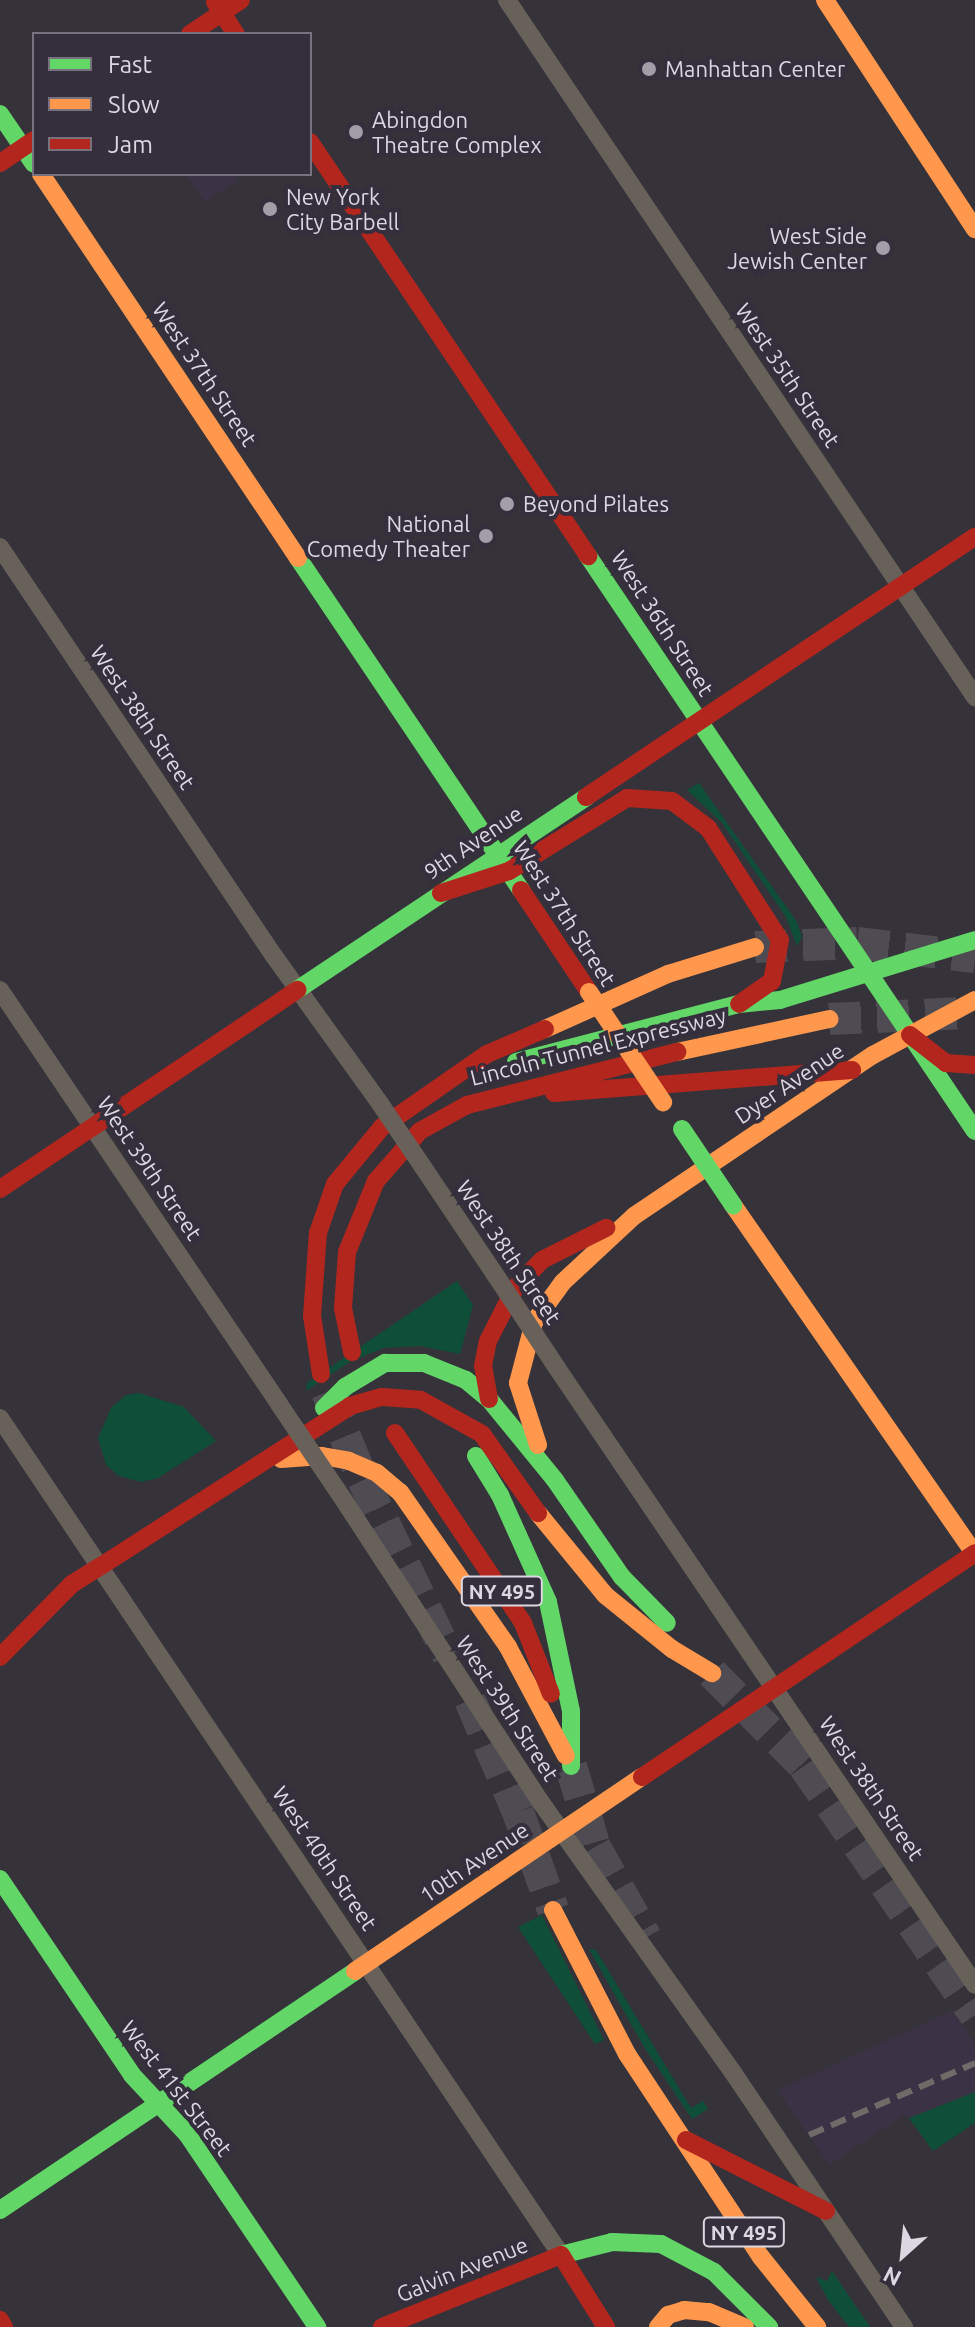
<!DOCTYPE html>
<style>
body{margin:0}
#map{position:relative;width:975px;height:2327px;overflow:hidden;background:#35323a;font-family:Ubuntu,sans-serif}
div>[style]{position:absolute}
.built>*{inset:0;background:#3c3245}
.green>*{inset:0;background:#0f4f39}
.highway-tunnel>*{height:32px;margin-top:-16px;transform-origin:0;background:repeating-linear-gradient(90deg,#4e4b53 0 32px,transparent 0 48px)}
.street>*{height:18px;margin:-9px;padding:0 9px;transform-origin:9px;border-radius:9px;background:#67615a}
.fast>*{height:18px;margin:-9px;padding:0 9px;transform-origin:9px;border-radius:9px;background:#63d668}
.slow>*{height:18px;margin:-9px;padding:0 9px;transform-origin:9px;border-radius:9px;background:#ff974d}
.jam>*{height:18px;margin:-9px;padding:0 9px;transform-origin:9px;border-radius:9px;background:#b3261e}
.rail>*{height:6px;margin-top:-3px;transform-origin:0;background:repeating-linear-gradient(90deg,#706b68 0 16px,transparent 0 24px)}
.street-bridge>*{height:18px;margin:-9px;padding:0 9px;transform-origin:9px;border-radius:9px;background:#67615a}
.fast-bridge>*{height:18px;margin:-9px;padding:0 9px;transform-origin:9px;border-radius:9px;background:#63d668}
.slow-bridge>*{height:18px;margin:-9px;padding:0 9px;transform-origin:9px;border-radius:9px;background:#ff974d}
.dots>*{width:22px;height:22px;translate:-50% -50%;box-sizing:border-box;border:4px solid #352e3d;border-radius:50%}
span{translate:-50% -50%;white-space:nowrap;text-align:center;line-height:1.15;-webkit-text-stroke:8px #352e3d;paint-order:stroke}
.shield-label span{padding:2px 6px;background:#352e3d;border:2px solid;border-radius:6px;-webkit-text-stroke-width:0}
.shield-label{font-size:20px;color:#dcd7e1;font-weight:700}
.poi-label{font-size:22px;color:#dcd7e1}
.left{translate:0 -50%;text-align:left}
.right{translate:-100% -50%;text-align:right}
.street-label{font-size:22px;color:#dcd7e1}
.legend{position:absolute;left:32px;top:32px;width:280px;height:144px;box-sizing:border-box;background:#352e3d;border:2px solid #78727f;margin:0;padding:10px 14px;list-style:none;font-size:24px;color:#dcd7e1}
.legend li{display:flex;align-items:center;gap:16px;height:40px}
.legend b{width:40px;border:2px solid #78727f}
.north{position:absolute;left:863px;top:2215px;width:80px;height:80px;-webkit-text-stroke:6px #352e3d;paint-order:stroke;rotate:207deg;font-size:22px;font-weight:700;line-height:32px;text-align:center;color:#dcd7e1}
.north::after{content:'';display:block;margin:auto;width:28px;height:36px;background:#dcd7e1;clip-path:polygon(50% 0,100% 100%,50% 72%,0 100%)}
</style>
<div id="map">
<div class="built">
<div style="clip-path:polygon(186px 174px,233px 174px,238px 180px,205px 202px)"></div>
<div style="clip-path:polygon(952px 2011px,975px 2044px,975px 2092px,909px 2118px,906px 2114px,829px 2165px,778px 2090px)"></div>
</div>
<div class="green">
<div style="clip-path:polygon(699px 783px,797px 922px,802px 937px,797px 946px,786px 917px,722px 823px,687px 790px)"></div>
<div style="clip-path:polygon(457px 1281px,473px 1305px,460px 1354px,420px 1346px,384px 1348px,351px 1361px,306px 1391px,307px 1383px)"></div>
<div style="clip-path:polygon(139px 1393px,184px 1407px,216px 1441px,158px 1478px,141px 1482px,119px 1476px,106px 1465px,98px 1438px,111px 1408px,126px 1395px)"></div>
<div style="clip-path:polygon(542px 1915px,604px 2040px,595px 2044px,518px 1927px)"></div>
<div style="clip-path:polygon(589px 1949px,596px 1950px,691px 2108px,703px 2101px,708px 2109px,692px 2119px,644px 2047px)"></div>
<div style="clip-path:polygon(975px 2092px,975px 2123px,933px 2151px,909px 2118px)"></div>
<div style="clip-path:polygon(832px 2271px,870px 2327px,849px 2327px,828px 2300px,816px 2277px,827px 2281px)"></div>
</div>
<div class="highway-tunnel">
<div style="left:755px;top:947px;width:102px;rotate:-2.2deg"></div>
<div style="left:857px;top:943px;width:119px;rotate:6.8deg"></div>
<div style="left:829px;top:1019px;width:137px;rotate:-2.5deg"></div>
<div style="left:327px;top:1392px;width:95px;rotate:67.8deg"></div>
<div style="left:363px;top:1480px;width:195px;rotate:64.1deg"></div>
<div style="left:712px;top:1673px;width:131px;rotate:45.3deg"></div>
<div style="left:804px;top:1766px;width:302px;rotate:55.5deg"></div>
<div style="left:470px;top:1700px;width:122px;rotate:66.8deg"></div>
<div style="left:518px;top:1812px;width:104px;rotate:70.3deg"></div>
<div style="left:571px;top:1766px;width:84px;rotate:73.5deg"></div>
<div style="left:595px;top:1847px;width:104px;rotate:60.7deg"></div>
</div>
<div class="street">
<div style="left:507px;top:0;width:840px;rotate:56.12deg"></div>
<div style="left:0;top:547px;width:492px;rotate:56.2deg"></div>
<div style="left:274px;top:956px;width:183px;rotate:54.3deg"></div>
<div style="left:0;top:990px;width:499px;rotate:56deg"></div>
<div style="left:423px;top:1167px;width:128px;rotate:56.2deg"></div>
<div style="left:557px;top:1368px;width:745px;rotate:55.88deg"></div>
<div style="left:0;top:1418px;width:1008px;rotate:56.17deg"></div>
<div style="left:347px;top:1505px;width:353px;rotate:56.9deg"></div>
<div style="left:540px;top:1801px;width:335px;rotate:54.6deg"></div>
<div style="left:734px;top:2074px;width:305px;rotate:56.1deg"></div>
</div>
<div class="fast">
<div style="left:0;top:114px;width:60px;rotate:55.8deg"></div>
<div style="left:588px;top:556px;width:693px;rotate:56.06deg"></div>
<div style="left:298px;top:558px;width:400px;rotate:56.1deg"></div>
<div style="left:868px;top:973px;width:112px;rotate:-17.1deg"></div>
<div style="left:297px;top:990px;width:348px;rotate:-33.7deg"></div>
<div style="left:516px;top:1062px;width:230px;rotate:-14.6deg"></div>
<div style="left:739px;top:1004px;width:41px;rotate:-5.6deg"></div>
<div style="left:780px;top:1000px;width:92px;rotate:-17.1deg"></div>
<div style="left:324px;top:1408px;width:30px;rotate:-45deg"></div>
<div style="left:345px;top:1387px;width:47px;rotate:-31deg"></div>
<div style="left:385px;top:1363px;width:39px"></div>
<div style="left:424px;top:1363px;width:45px;rotate:22deg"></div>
<div style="left:466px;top:1380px;width:30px;rotate:40deg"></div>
<div style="left:489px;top:1399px;width:104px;rotate:50.8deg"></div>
<div style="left:555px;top:1480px;width:118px;rotate:55.4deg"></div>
<div style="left:622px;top:1577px;width:64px;rotate:45.6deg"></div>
<div style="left:476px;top:1456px;width:46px;rotate:58.4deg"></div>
<div style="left:500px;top:1495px;width:117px;rotate:65.8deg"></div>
<div style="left:548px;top:1602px;width:111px;rotate:78.1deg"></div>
<div style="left:571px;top:1711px;width:55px;rotate:90deg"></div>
<div style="left:0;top:1879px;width:236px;rotate:56deg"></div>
<div style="left:132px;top:2075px;width:81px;rotate:47deg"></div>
<div style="left:187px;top:2134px;width:233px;rotate:56deg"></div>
<div style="left:0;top:2210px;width:428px;rotate:-33.9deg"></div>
<div style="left:561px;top:2255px;width:53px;rotate:-14.3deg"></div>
<div style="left:612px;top:2242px;width:49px;rotate:2.3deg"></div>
<div style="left:661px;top:2244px;width:60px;rotate:27.8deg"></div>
<div style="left:714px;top:2272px;width:78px;rotate:45deg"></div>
</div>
<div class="slow">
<div style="left:825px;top:0;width:274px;rotate:56.8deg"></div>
<div style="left:41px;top:174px;width:462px;rotate:56.2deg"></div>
<div style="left:545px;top:1029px;width:135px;rotate:-24.1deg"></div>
<div style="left:668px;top:974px;width:91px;rotate:-17.2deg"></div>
<div style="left:677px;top:1052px;width:156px;rotate:-12.2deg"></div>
<div style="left:733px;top:1205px;width:426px;rotate:55.3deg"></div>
<div style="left:634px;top:1216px;width:288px;rotate:-34deg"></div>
<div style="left:873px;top:1055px;width:116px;rotate:-28.3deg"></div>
<div style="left:538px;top:1445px;width:65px;rotate:-107.9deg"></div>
<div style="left:518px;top:1383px;width:63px;rotate:-75.3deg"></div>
<div style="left:534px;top:1322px;width:49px;rotate:-54.1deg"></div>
<div style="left:563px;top:1282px;width:97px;rotate:-42.9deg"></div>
<div style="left:281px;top:1459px;width:41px;rotate:-4.2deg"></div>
<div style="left:322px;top:1456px;width:27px;rotate:10deg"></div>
<div style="left:349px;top:1461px;width:30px;rotate:23deg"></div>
<div style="left:377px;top:1473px;width:30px;rotate:40deg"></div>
<div style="left:400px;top:1492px;width:189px;rotate:55.1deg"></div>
<div style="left:508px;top:1647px;width:123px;rotate:62deg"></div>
<div style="left:538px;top:1513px;width:106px;rotate:50.7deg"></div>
<div style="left:605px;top:1595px;width:86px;rotate:38.9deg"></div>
<div style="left:672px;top:1649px;width:47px;rotate:31deg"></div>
<div style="left:553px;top:1910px;width:162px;rotate:62.8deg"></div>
<div style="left:627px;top:2054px;width:243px;rotate:56.6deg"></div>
<div style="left:761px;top:2257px;width:90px;rotate:51.3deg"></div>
<div style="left:355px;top:1971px;width:346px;rotate:-34.1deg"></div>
<div style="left:658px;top:2327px;width:16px;rotate:-50deg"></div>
<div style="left:668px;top:2315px;width:17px;rotate:-17deg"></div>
<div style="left:684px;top:2310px;width:25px;rotate:5deg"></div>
<div style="left:709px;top:2312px;width:39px;rotate:23deg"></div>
</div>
<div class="jam">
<div style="left:215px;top:2px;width:38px;rotate:57deg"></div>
<div style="left:190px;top:34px;width:61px;rotate:-33.7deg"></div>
<div style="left:310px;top:142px;width:499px;rotate:56.1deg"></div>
<div style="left:0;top:163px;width:41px;rotate:-34.1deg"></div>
<div style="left:586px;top:797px;width:468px;rotate:-33.8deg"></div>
<div style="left:521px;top:890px;width:123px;rotate:56.3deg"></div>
<div style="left:441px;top:893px;width:71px;rotate:-17.9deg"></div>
<div style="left:509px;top:871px;width:139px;rotate:-31.7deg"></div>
<div style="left:627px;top:798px;width:45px;rotate:3.8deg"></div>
<div style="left:672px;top:801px;width:45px;rotate:36.9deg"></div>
<div style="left:708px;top:828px;width:133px;rotate:57.3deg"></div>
<div style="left:780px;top:940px;width:42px;rotate:101deg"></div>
<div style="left:772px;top:981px;width:40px;rotate:145.1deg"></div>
<div style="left:910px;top:1035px;width:46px;rotate:37.9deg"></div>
<div style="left:946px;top:1063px;width:29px;rotate:4deg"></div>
<div style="left:554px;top:1093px;width:299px;rotate:-4.4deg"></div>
<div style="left:0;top:1189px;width:358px;rotate:-33.8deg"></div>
<div style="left:352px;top:1352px;width:45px;rotate:-101.6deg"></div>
<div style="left:343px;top:1308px;width:56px;rotate:-85.9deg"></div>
<div style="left:347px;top:1252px;width:77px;rotate:-67.8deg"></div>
<div style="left:376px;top:1181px;width:67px;rotate:-48.7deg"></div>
<div style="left:420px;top:1131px;width:54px;rotate:-29deg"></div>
<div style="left:467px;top:1105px;width:217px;rotate:-14.2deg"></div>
<div style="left:321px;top:1374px;width:59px;rotate:-98.8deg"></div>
<div style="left:312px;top:1316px;width:83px;rotate:-85.9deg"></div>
<div style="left:318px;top:1233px;width:52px;rotate:-70.9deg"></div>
<div style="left:335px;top:1184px;width:74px;rotate:-50.5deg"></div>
<div style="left:382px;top:1127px;width:128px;rotate:-34.8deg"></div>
<div style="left:487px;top:1054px;width:63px;rotate:-23.3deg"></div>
<div style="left:489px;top:1399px;width:34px;rotate:-100deg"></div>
<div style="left:483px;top:1366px;width:25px;rotate:-79deg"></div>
<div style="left:488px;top:1341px;width:59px;rotate:-63deg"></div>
<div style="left:515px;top:1288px;width:39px;rotate:-46deg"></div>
<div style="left:542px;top:1260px;width:72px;rotate:-26.6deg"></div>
<div style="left:395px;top:1433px;width:229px;rotate:56deg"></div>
<div style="left:523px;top:1623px;width:76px;rotate:68.5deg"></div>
<div style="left:101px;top:1566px;width:296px;rotate:-32.7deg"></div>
<div style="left:350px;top:1406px;width:33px;rotate:-16deg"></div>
<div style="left:382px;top:1397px;width:39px;rotate:4deg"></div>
<div style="left:421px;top:1400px;width:70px;rotate:29.1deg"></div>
<div style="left:482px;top:1434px;width:97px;rotate:54.7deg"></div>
<div style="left:0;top:1657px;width:103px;rotate:-45.4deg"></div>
<div style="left:72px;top:1584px;width:34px;rotate:-32deg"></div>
<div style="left:642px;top:1777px;width:401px;rotate:-33.9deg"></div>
<div style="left:686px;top:2140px;width:157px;rotate:26.9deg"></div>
<div style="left:561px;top:2255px;width:85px;rotate:58deg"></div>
<div style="left:0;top:2320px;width:8px;rotate:60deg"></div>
<div style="left:382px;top:2327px;width:193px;rotate:-21.9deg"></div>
</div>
<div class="rail">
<div style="left:809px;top:2135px;width:181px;rotate:-23.4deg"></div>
</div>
<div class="street-bridge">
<div style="left:381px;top:1105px;width:75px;rotate:55.9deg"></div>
<div style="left:494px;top:1273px;width:114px;rotate:56.4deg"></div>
<div style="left:279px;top:1404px;width:122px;rotate:56deg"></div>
</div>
<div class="fast-bridge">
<div style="left:682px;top:1129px;width:92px;rotate:56.1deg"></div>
</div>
<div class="slow-bridge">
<div style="left:589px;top:992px;width:133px;rotate:56.1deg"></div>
</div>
<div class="dots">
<div style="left:649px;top:69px;background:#a29da7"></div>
<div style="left:356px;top:132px;background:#a29da7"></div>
<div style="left:270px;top:209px;background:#a29da7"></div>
<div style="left:883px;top:248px;background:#a29da7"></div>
<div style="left:507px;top:504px;background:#a29da7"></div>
<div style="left:486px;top:536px;background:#a29da7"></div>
</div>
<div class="shield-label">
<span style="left:502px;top:1591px">NY 495</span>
<span style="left:744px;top:2232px">NY 495</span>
</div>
<div class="poi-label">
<span class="left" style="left:665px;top:69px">Manhattan Center</span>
<span class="left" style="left:372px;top:132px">Abingdon<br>Theatre Complex</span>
<span class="left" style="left:286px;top:209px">New York<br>City Barbell</span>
<span class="right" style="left:867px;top:248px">West Side<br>Jewish Center</span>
<span class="left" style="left:523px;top:504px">Beyond Pilates</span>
<span class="right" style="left:470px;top:536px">National<br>Comedy Theater</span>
</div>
<div class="street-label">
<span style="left:205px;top:374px;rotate:56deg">West 37th Street</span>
<span style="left:788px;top:375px;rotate:56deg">West 35th Street</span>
<span style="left:663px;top:623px;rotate:57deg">West 36th Street</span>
<span style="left:143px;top:717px;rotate:56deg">West 38th Street</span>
<span style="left:473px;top:842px;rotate:-34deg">9th Avenue</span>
<span style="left:565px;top:913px;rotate:57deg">West 37th Street</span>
<span style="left:598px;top:1046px;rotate:-14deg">Lincoln Tunnel Expressway</span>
<span style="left:789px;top:1083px;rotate:-34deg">Dyer Avenue</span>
<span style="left:150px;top:1168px;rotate:56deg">West 39th Street</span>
<span style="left:509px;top:1252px;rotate:56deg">West 38th Street</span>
<span style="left:508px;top:1708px;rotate:57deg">West 39th Street</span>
<span style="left:872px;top:1788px;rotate:56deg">West 38th Street</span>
<span style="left:325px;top:1858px;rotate:56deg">West 40th Street</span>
<span style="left:474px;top:1862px;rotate:-34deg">10th Avenue</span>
<span style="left:177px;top:2088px;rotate:52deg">West 41st Street</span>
<span style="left:462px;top:2269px;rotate:-22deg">Galvin Avenue</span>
</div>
<ul class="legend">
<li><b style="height:10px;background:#63d668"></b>Fast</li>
<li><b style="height:10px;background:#ff974d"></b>Slow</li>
<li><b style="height:10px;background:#b3261e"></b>Jam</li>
</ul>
<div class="north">N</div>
</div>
